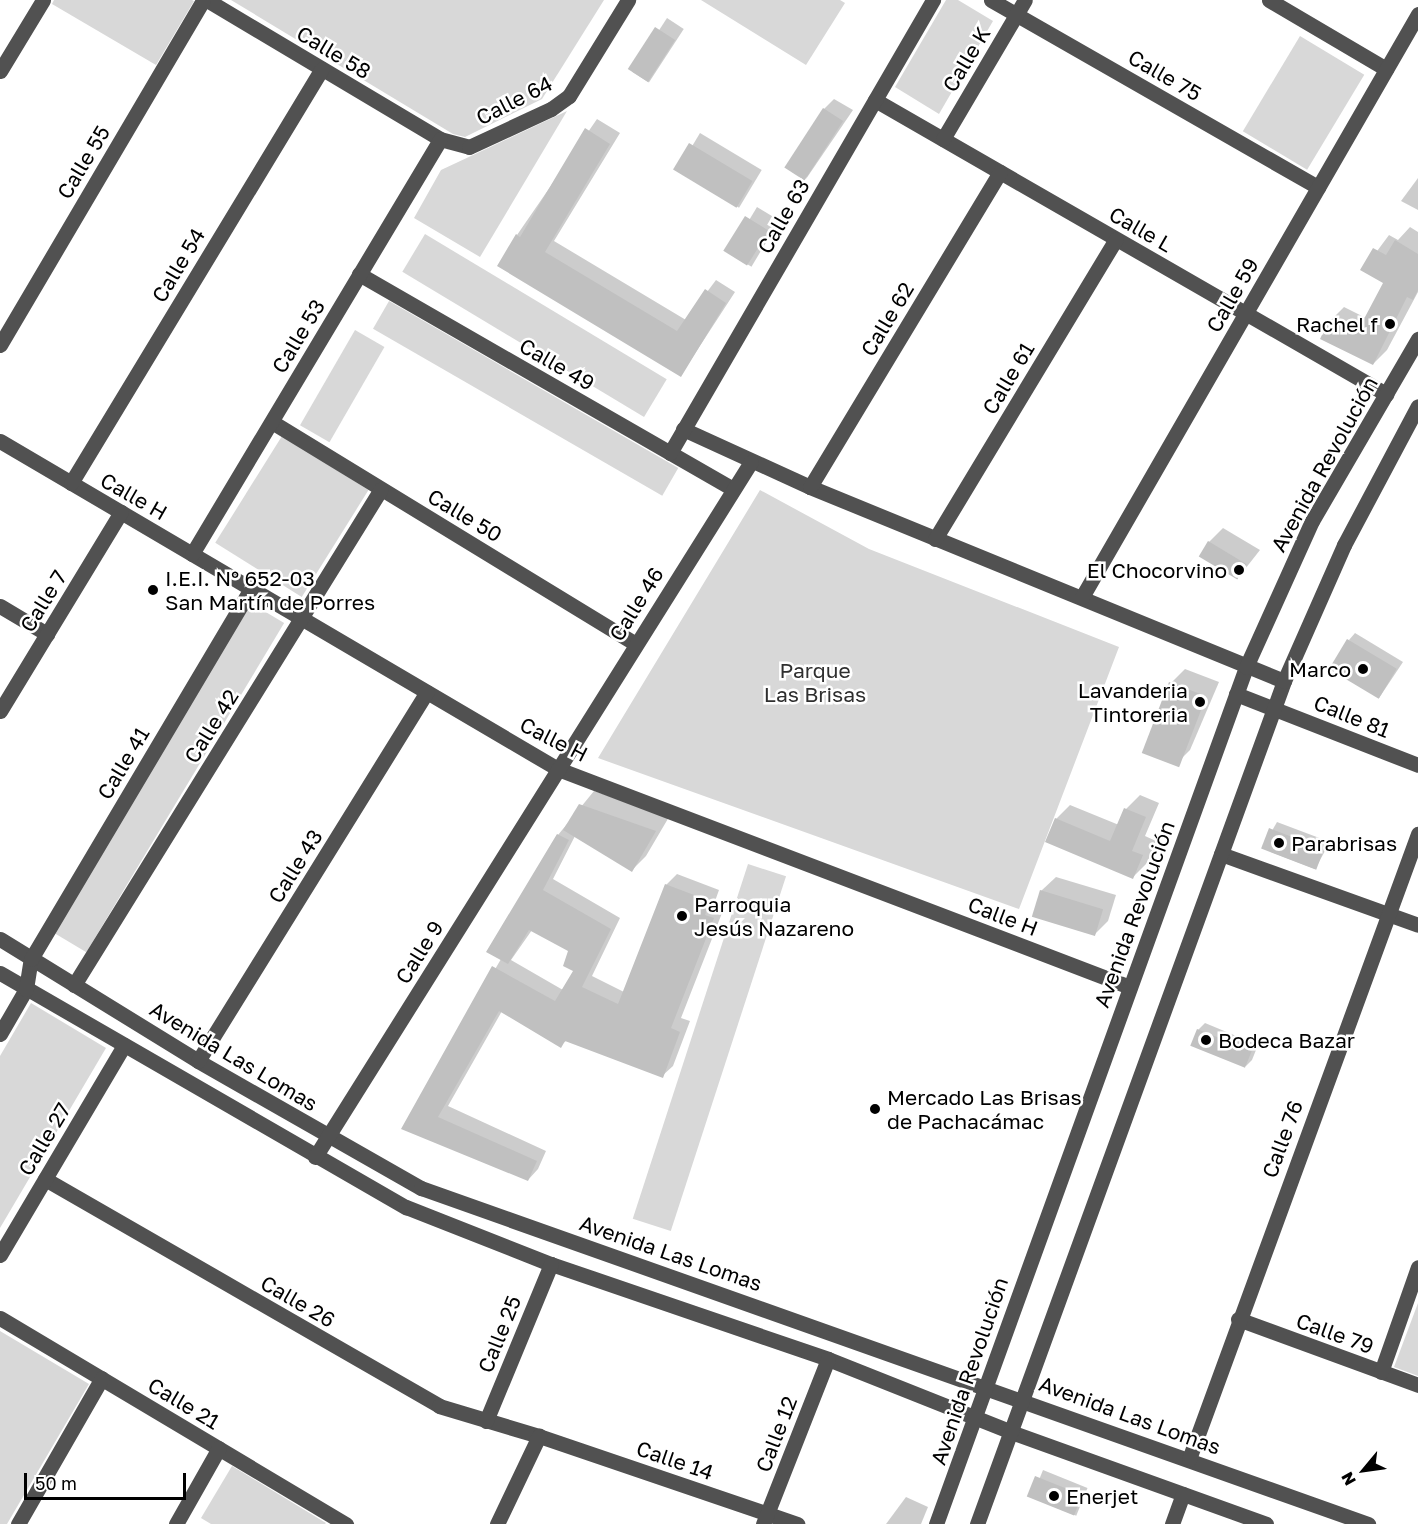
<!DOCTYPE html>
<meta charset="utf-8">
<style>
body{margin:0}
#map{position:relative;width:1418px;height:1524px;overflow:hidden;background:#fff;font-family:"Golos Text",sans-serif}
div>[style]{position:absolute}
.green>*{inset:0;background:#d8d8d8;transform-origin:0 0}
.shadow>*{inset:0;background:#0003;transform-origin:0 0}
.building>*{inset:0;background:#c0c0c0;transform-origin:0 0}
.minor>*{height:15px;margin:-7.5px;padding:0 7.5px;transform-origin:7.5px;border-radius:7.5px;background:#515151}
.dots>*{width:16px;height:16px;translate:-50% -50%;box-sizing:border-box;border:3px solid #fff;border-radius:50%}
span{translate:-50% -50%;white-space:nowrap;text-align:center;line-height:1.15;-webkit-text-stroke:5px #fff;paint-order:stroke}
.street-label{font-size:21px;color:#000}
.poi-label{font-size:21px;color:#000}
.right{translate:-100% -50%;text-align:right}
.left{translate:0 -50%;text-align:left}
.park-label{font-size:21px;color:#2f2f2f}
.north{position:absolute;left:1334px;top:1440px;width:60px;height:60px;-webkit-text-stroke:4px #fff;paint-order:stroke;rotate:241deg;font-size:16px;font-weight:700;line-height:24px;text-align:center;color:#000}
.north::after{content:'';display:block;margin:auto;width:21px;height:27px;background:#000;clip-path:polygon(50% 0,100% 100%,50% 72%,0 100%)}
.scale{position:absolute;left:24px;top:1473px;width:162px;height:27px;box-sizing:border-box;border:3px solid #000;border-top:0;padding-left:8px;font-size:18px;line-height:21px;white-space:nowrap;color:#000;-webkit-text-stroke:4px #fff;paint-order:stroke}
</style>
<div id="map">
<div class="green">
<div style="clip-path:polygon(54px 0,192px 0,194px 1px,156px 65px,52px 4px)"></div>
<div style="clip-path:polygon(231px 0,604px 0,542px 99px,465px 137px,453px 134px)"></div>
<div style="clip-path:polygon(701px 0,840px 0,845px 3px,806px 65px)"></div>
<div style="clip-path:polygon(946px 0,958px 0,993px 21px,939px 114px,895px 87px)"></div>
<div style="left:1300px;top:36px;width:75px;height:111px;rotate:31deg"></div>
<div style="clip-path:polygon(567px 111px,480px 257px,414px 218px,441px 170px)"></div>
<div style="left:425px;top:234px;width:282px;height:44px;rotate:31deg"></div>
<div style="left:389px;top:301px;width:334px;height:32px;rotate:30deg"></div>
<div style="left:355px;top:330px;width:34px;height:110px;rotate:30deg"></div>
<div style="left:282px;top:436px;width:102px;height:126px;rotate:32deg"></div>
<div style="clip-path:polygon(760px 490px,869px 549px,1119px 647px,1019px 909px,598px 758px)"></div>
<div style="left:249px;top:602px;width:41px;height:384px;rotate:31deg"></div>
<div style="left:748px;top:864px;width:40px;height:373px;rotate:18deg"></div>
<div style="clip-path:polygon(31px 1003px,106px 1048px,0 1228px,0 1056px)"></div>
<div style="clip-path:polygon(1418px 1303px,1418px 1376px,1394px 1367px)"></div>
<div style="clip-path:polygon(0 1331px,89px 1384px,7px 1524px,0 1524px)"></div>
<div style="clip-path:polygon(232px 1466px,326px 1523px,325px 1524px,211px 1524px,201px 1518px)"></div>
</div>
<div class="shadow">
<div style="left:667px;top:18px;width:20px;height:64px;rotate:33deg"></div>
<div style="clip-path:polygon(834px 99px,853px 110px,806px 179px,824px 109px)"></div>
<div style="clip-path:polygon(597px 119px,620px 133px,554px 241px,686px 320px,716px 280px,735px 292px,681px 375px,517px 235px)"></div>
<div style="left:700px;top:133px;width:72px;height:44px;rotate:31deg"></div>
<div style="clip-path:polygon(1418px 178px,1418px 210px,1401px 201px)"></div>
<div style="left:757px;top:207px;width:26px;height:54px;rotate:31deg"></div>
<div style="clip-path:polygon(1410px 227px,1418px 232px,1418px 292px,1387px 350px,1373px 364px,1330px 321px,1344px 307px,1366px 318px,1385px 282px,1363px 270px,1389px 235px,1398px 240px)"></div>
<div style="clip-path:polygon(1223px 528px,1260px 550px,1238px 578px,1209px 542px)"></div>
<div style="clip-path:polygon(1355px 633px,1403px 662px,1379px 698px,1349px 640px)"></div>
<div style="clip-path:polygon(1185px 669px,1219px 682px,1190px 750px,1176px 764px,1171px 683px)"></div>
<div style="clip-path:polygon(evenodd,594px 791px,669px 817px,646px 856px,632px 870px,575px 836px,553px 879px,620px 918px,592px 976px,624px 992px,666px 885px,677px 874px,719px 890px,714px 904px,724px 908px,681px 1018px,690px 1021px,673px 1066px,662px 1076px,567px 1040px,560px 1046px,502px 1011px,448px 1106px,546px 1151px,538px 1169px,528px 1180px,403px 1128px,501px 959px,488px 952px,558px 835px,594px 791px,532px 930px,570px 951px,575px 970px,563px 990px,511px 960px,532px 930px)"></div>
<div style="clip-path:polygon(1140px 795px,1159px 803px,1145px 836px,1156px 841px,1147px 863px,1133px 877px,1056px 819px,1070px 805px,1119px 825px,1126px 809px)"></div>
<div style="clip-path:polygon(1277px 822px,1330px 842px,1315px 869px,1271px 852px,1265px 843px)"></div>
<div style="clip-path:polygon(1056px 877px,1116px 895px,1108px 921px,1094px 935px,1041px 891px)"></div>
<div style="clip-path:polygon(1205px 1023px,1258px 1045px,1252px 1060px,1246px 1066px,1198px 1030px)"></div>
<div style="left:1043px;top:1470px;width:48px;height:30px;rotate:22deg"></div>
<div style="clip-path:polygon(906px 1497px,928px 1507px,921px 1524px,886px 1524px)"></div>
</div>
<div class="building">
<div style="left:655px;top:27px;width:24px;height:50px;rotate:33deg"></div>
<div style="left:823px;top:108px;width:24px;height:71px;rotate:33deg"></div>
<div style="clip-path:polygon(585px 128px,610px 144px,545px 252px,677px 331px,705px 289px,726px 303px,681px 377px,497px 266px,516px 234px,520px 237px)"></div>
<div style="left:689px;top:143px;width:74px;height:31px;rotate:31deg"></div>
<div style="left:745px;top:216px;width:28px;height:41px;rotate:32deg"></div>
<div style="clip-path:polygon(1395px 240px,1418px 254px,1418px 290px,1413px 300px,1407px 297px,1373px 365px,1320px 339px,1329px 320px,1356px 334px,1383px 283px,1360px 270px,1373px 248px,1386px 255px)"></div>
<div style="left:1208px;top:541px;width:45px;height:18px;rotate:31deg"></div>
<div style="left:1347px;top:639px;width:58px;height:35px;rotate:31deg"></div>
<div style="left:1169px;top:682px;width:40px;height:76px;rotate:21deg"></div>
<div style="clip-path:polygon(579px 804px,656px 831px,632px 872px,563px 830px)"></div>
<div style="clip-path:polygon(1124px 808px,1146px 817px,1132px 851px,1143px 855px,1133px 879px,1045px 842px,1055px 818px,1110px 841px)"></div>
<div style="left:1269px;top:828px;width:59px;height:22px;rotate:21deg"></div>
<div style="clip-path:polygon(557px 834px,569px 840px,543px 890px,611px 929px,582px 987px,618px 1004px,665px 884px,710px 901px,705px 915px,714px 918px,671px 1028px,680px 1032px,663px 1078px,565px 1041px,561px 1048px,499px 1011px,438px 1117px,537px 1161px,528px 1181px,401px 1129px,492px 966px,555px 1001px,573px 971px,563px 966px,568px 951px,529px 930px,508px 964px,486px 952px)"></div>
<div style="left:1040px;top:890px;width:66px;height:28px;rotate:17deg"></div>
<div style="left:1197px;top:1029px;width:59px;height:18px;rotate:22deg"></div>
<div style="left:1035px;top:1476px;width:51px;height:22px;rotate:22deg"></div>
</div>
<div class="minor">
<div style="left:207px;top:0;width:271px;rotate:30.8deg"></div>
<div style="left:440px;top:139px;width:30px;rotate:15deg"></div>
<div style="left:469px;top:147px;width:90px;rotate:-24.9deg"></div>
<div style="left:551px;top:109px;width:22px;rotate:-36deg"></div>
<div style="left:569px;top:96px;width:113px;rotate:-58.4deg"></div>
<div style="left:991px;top:0;width:377px;rotate:29.8deg"></div>
<div style="left:1269px;top:0;width:136px;rotate:30.5deg"></div>
<div style="left:0;top:71px;width:83px;rotate:-58.8deg"></div>
<div style="left:875px;top:100px;width:590px;rotate:29.91deg"></div>
<div style="left:943px;top:139px;width:161px;rotate:-59.5deg"></div>
<div style="left:359px;top:274px;width:431px;rotate:29.9deg"></div>
<div style="left:0;top:345px;width:400px;rotate:-59.5deg"></div>
<div style="left:272px;top:422px;width:426px;rotate:31.4deg"></div>
<div style="left:683px;top:429px;width:140px;rotate:24.5deg"></div>
<div style="left:810px;top:487px;width:512px;rotate:22.26deg"></div>
<div style="left:0;top:441px;width:647px;rotate:30.45deg"></div>
<div style="left:558px;top:769px;width:612px;rotate:20.86deg"></div>
<div style="left:670px;top:453px;width:524px;rotate:-59.86deg"></div>
<div style="left:71px;top:483px;width:484px;rotate:-58.8deg"></div>
<div style="left:810px;top:487px;width:368px;rotate:-58.9deg"></div>
<div style="left:935px;top:539px;width:350px;rotate:-58.9deg"></div>
<div style="left:192px;top:554px;width:483px;rotate:-59.1deg"></div>
<div style="left:1082px;top:597px;width:673px;rotate:-60.04deg"></div>
<div style="left:0;top:606px;width:55px;rotate:30.8deg"></div>
<div style="left:1236px;top:694px;width:195px;rotate:21.3deg"></div>
<div style="left:0;top:711px;width:233px;rotate:-58.7deg"></div>
<div style="left:1221px;top:854px;width:209px;rotate:19.8deg"></div>
<div style="left:0;top:939px;width:233px;rotate:31.6deg"></div>
<div style="left:198px;top:1061px;width:257px;rotate:29.7deg"></div>
<div style="left:421px;top:1188px;width:1005px;rotate:19.53deg"></div>
<div style="left:0;top:973px;width:469px;rotate:30deg"></div>
<div style="left:406px;top:1207px;width:156px;rotate:21.5deg"></div>
<div style="left:551px;top:1264px;width:293px;rotate:18.9deg"></div>
<div style="left:828px;top:1359px;width:197px;rotate:21.7deg"></div>
<div style="left:1011px;top:1432px;width:271px;rotate:19.8deg"></div>
<div style="left:74px;top:985px;width:583px;rotate:-58.24deg"></div>
<div style="left:0;top:1034px;width:52px;rotate:-60deg"></div>
<div style="left:26px;top:989px;width:30px;rotate:-81deg"></div>
<div style="left:31px;top:959px;width:430px;rotate:-59.3deg"></div>
<div style="left:198px;top:1061px;width:434px;rotate:-58.2deg"></div>
<div style="left:315px;top:1157px;width:820px;rotate:-57.9deg"></div>
<div style="left:45px;top:1179px;width:455px;rotate:29.9deg"></div>
<div style="left:439px;top:1406px;width:104px;rotate:16.7deg"></div>
<div style="left:539px;top:1436px;width:273px;rotate:18.8deg"></div>
<div style="left:0;top:1255px;width:244px;rotate:-59.4deg"></div>
<div style="left:0;top:1318px;width:403px;rotate:30.8deg"></div>
<div style="left:1238px;top:1319px;width:192px;rotate:20.1deg"></div>
<div style="left:1381px;top:1372px;width:111px;rotate:-70.6deg"></div>
<div style="left:486px;top:1421px;width:170px;rotate:-67.5deg"></div>
<div style="left:1189px;top:1459px;width:666px;rotate:-69.88deg"></div>
<div style="left:18px;top:1524px;width:168px;rotate:-60.1deg"></div>
<div style="left:176px;top:1524px;width:87px;rotate:-60.5deg"></div>
<div style="left:497px;top:1524px;width:98px;rotate:-64.5deg"></div>
<div style="left:763px;top:1524px;width:177px;rotate:-68.5deg"></div>
<div style="left:936px;top:1524px;width:911px;rotate:-70.11deg"></div>
<div style="left:1246px;top:667px;width:160px;rotate:-65.7deg"></div>
<div style="left:1312px;top:521px;width:211px;rotate:-59.8deg"></div>
<div style="left:977px;top:1524px;width:897px;rotate:-69.99deg"></div>
<div style="left:1284px;top:681px;width:149px;rotate:-66.2deg"></div>
<div style="left:1344px;top:545px;width:157px;rotate:-62deg"></div>
<div style="left:1172px;top:1524px;width:32px;rotate:-70deg"></div>
</div>
<div class="dots">
<div style="left:1390px;top:324px;background:#000"></div>
<div style="left:1239px;top:570px;background:#000"></div>
<div style="left:153px;top:590px;background:#000"></div>
<div style="left:1363px;top:669px;background:#000"></div>
<div style="left:1200px;top:702px;background:#000"></div>
<div style="left:1279px;top:843px;background:#000"></div>
<div style="left:682px;top:916px;background:#000"></div>
<div style="left:1206px;top:1040px;background:#000"></div>
<div style="left:875px;top:1109px;background:#000"></div>
<div style="left:1054px;top:1496px;background:#000"></div>
</div>
<div class="street-label">
<span style="left:334px;top:52px;rotate:31deg">Calle 58</span>
<span style="left:966px;top:59px;rotate:-59deg">Calle K</span>
<span style="left:1165px;top:75px;rotate:30deg">Calle 75</span>
<span style="left:514px;top:100px;rotate:-27deg">Calle 64</span>
<span style="left:83px;top:162px;rotate:-59deg">Calle 55</span>
<span style="left:783px;top:216px;rotate:-60deg">Calle 63</span>
<span style="left:1141px;top:229px;rotate:30deg">Calle L</span>
<span style="left:178px;top:265px;rotate:-59deg">Calle 54</span>
<span style="left:1232px;top:295px;rotate:-60deg">Calle 59</span>
<span style="left:887px;top:319px;rotate:-59deg">Calle 62</span>
<span style="left:298px;top:336px;rotate:-59deg">Calle 53</span>
<span style="left:557px;top:364px;rotate:30deg">Calle 49</span>
<span style="left:1008px;top:378px;rotate:-59deg">Calle 61</span>
<span style="left:1324px;top:464px;rotate:-61deg">Avenida Revolución</span>
<span style="left:134px;top:496px;rotate:30deg">Calle H</span>
<span style="left:465px;top:515px;rotate:31deg">Calle 50</span>
<span style="left:43px;top:601px;rotate:-58deg">Calle 7</span>
<span style="left:636px;top:604px;rotate:-58deg">Calle 46</span>
<span style="left:1352px;top:716px;rotate:22deg">Calle 81</span>
<span style="left:211px;top:726px;rotate:-58deg">Calle 42</span>
<span style="left:554px;top:739px;rotate:27deg">Calle H</span>
<span style="left:123px;top:763px;rotate:-59deg">Calle 41</span>
<span style="left:295px;top:866px;rotate:-58deg">Calle 43</span>
<span style="left:1134px;top:914px;rotate:-70deg">Avenida Revolución</span>
<span style="left:1003px;top:916px;rotate:21deg">Calle H</span>
<span style="left:419px;top:952px;rotate:-58deg">Calle 9</span>
<span style="left:234px;top:1056px;rotate:31deg">Avenida Las Lomas</span>
<span style="left:44px;top:1139px;rotate:-59deg">Calle 27</span>
<span style="left:1282px;top:1139px;rotate:-70deg">Calle 76</span>
<span style="left:671px;top:1253px;rotate:19deg">Avenida Las Lomas</span>
<span style="left:298px;top:1301px;rotate:30deg">Calle 26</span>
<span style="left:1335px;top:1333px;rotate:20deg">Calle 79</span>
<span style="left:499px;top:1334px;rotate:-68deg">Calle 25</span>
<span style="left:969px;top:1371px;rotate:-71deg">Avenida Revolución</span>
<span style="left:184px;top:1403px;rotate:31deg">Calle 21</span>
<span style="left:1130px;top:1415px;rotate:20deg">Avenida Las Lomas</span>
<span style="left:776px;top:1434px;rotate:-69deg">Calle 12</span>
<span style="left:675px;top:1460px;rotate:19deg">Calle 14</span>
</div>
<div class="poi-label">
<span class="right" style="left:1378px;top:324px">Rachel f</span>
<span class="right" style="left:1227px;top:570px">El Chocorvino</span>
<span class="left" style="left:165px;top:590px">I.E.I. N° 652-03<br>San Martín de Porres</span>
<span class="right" style="left:1351px;top:669px">Marco</span>
<span class="right" style="left:1188px;top:702px">Lavanderia<br>Tintoreria</span>
<span class="left" style="left:1291px;top:843px">Parabrisas</span>
<span class="left" style="left:694px;top:916px">Parroquia<br>Jesús Nazareno</span>
<span class="left" style="left:1218px;top:1040px">Bodeca Bazar</span>
<span class="left" style="left:887px;top:1109px">Mercado Las Brisas<br>de Pachacámac</span>
<span class="left" style="left:1066px;top:1496px">Enerjet</span>
</div>
<div class="park-label">
<span style="left:815px;top:682px">Parque<br>Las Brisas</span>
</div>
<div class="north">N</div>
<div class="scale">50 m</div>
</div>
